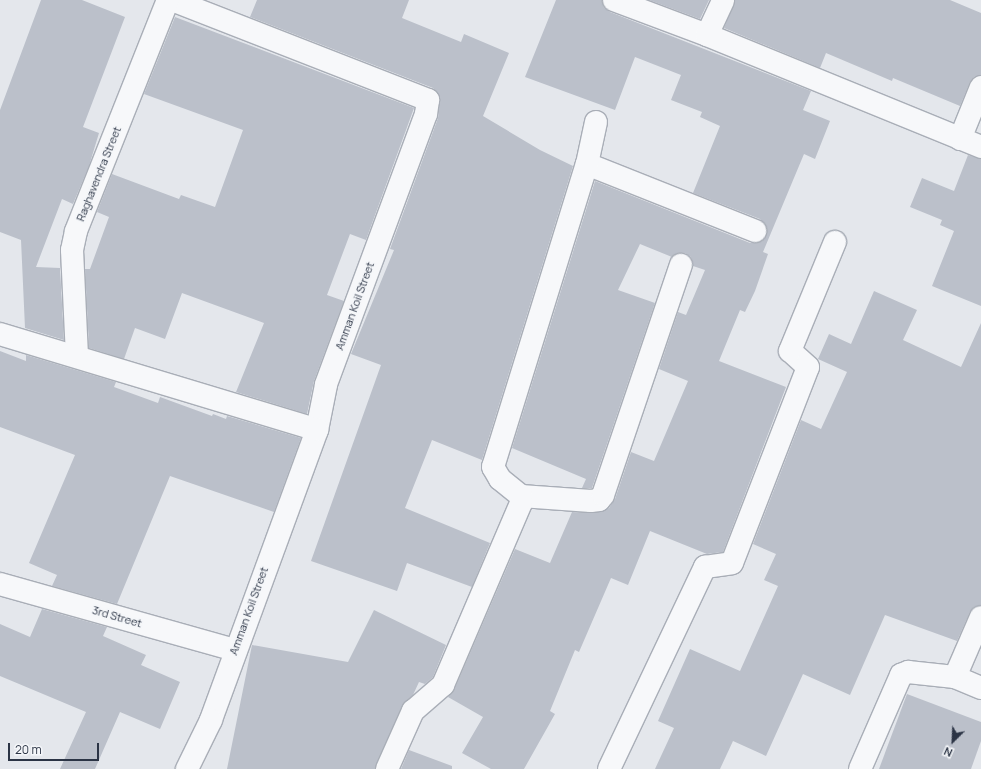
<!DOCTYPE html>
<style>
body{margin:0}
#map{position:relative;width:981px;height:769px;overflow:hidden;background:#e4e7ec;font-family:Manrope,sans-serif}
div>[style]{position:absolute}
.building>*{inset:0;background:#bbc0ca}
.roads{filter:drop-shadow(1px 0 #a9aeb7) drop-shadow(-1px 0 #a9aeb7) drop-shadow(0 1px #a9aeb7) drop-shadow(0 -1px #a9aeb7)}
.minor>*{height:22px;margin:-11px;padding:0 11px;transform-origin:11px;border-radius:11px;background:#f7f8fa}
span{translate:-50% -50%;white-space:nowrap;text-align:center;line-height:1.15;-webkit-text-stroke:3px #f4f6f9;paint-order:stroke}
.street-label{font-size:11px;color:#2b3445}
.north{position:absolute;left:933px;top:721px;width:40px;height:40px;-webkit-text-stroke:3px #f4f6f9;paint-order:stroke;rotate:204deg;font-size:11px;font-weight:700;line-height:16px;text-align:center;color:#2b3445}
.north::after{content:'';display:block;margin:auto;width:14px;height:18px;background:#2b3445;clip-path:polygon(50% 0,100% 100%,50% 72%,0 100%)}
.scale{position:absolute;left:8px;top:743px;width:91px;height:18px;box-sizing:border-box;border:2px solid #2b3445;border-top:0;padding-left:5px;font-size:12px;line-height:14px;white-space:nowrap;color:#2b3445;-webkit-text-stroke:3px #f4f6f9;paint-order:stroke}
</style>
<div id="map">
<div class="building">
<div style="clip-path:polygon(41px 0,82px 0,125px 17px,83px 127px,99px 133px,89px 166px,73px 204px,62px 199px,36px 267px,60px 268px,64px 340px,25px 328px,21px 240px,0 232px,0 110px)"></div>
<div style="clip-path:polygon(257px 0,409px 0,402px 18px,461px 42px,464px 34px,509px 53px,483px 116px,540px 150px,573px 166px,482px 460px,432px 440px,405px 508px,490px 543px,472px 587px,407px 563px,397px 591px,311px 561px,381px 365px,351px 354px,394px 250px,390px 249px,438px 118px,440px 97px,433px 88px,250px 17px)"></div>
<div style="clip-path:polygon(556px 0,602px 0,604px 8px,610px 12px,811px 91px,803px 110px,830px 121px,815px 159px,804px 154px,763px 252px,768px 254px,755px 291px,745px 312px,740px 310px,719px 361px,786px 387px,723px 552px,707px 554px,650px 531px,628px 585px,611px 578px,579px 652px,575px 650px,550px 711px,555px 714px,524px 769px,491px 769px,462px 753px,483px 717px,448px 697px,454px 690px,515px 549px,550px 563px,572px 512px,593px 513px,609px 508px,615px 499px,631px 452px,654px 461px,688px 381px,659px 369px,678px 312px,686px 315px,705px 270px,693px 266px,691px 257px,685px 253px,678px 253px,672px 257px,640px 244px,618px 290px,655px 303px,592px 488px,582px 488px,586px 479px,512px 448px,595px 181px,750px 243px,762px 241px,767px 230px,760px 219px,693px 193px,720px 126px,700px 117px,702px 112px,671px 100px,681px 75px,635px 57px,615px 110px,525px 77px)"></div>
<div style="clip-path:polygon(649px 0,709px 0,700px 19px)"></div>
<div style="clip-path:polygon(735px 0,950px 0,981px 13px,981px 75px,974px 77px,970px 82px,960px 106px,893px 78px,892px 81px,826px 53px,820px 68px,724px 28px)"></div>
<div style="clip-path:polygon(175px 17px,414px 108px,366px 240px,350px 234px,327px 295px,344px 301px,314px 381px,307px 414px,236px 392px,264px 323px,182px 293px,165px 339px,135px 328px,124px 359px,89px 348px,85px 269px,90px 269px,109px 217px,97px 212px,112px 174px,179px 199px,181px 195px,215px 207px,243px 130px,144px 94px)"></div>
<div style="clip-path:polygon(968px 155px,981px 159px,981px 306px,932px 286px,954px 231px,940px 225px,942px 220px,910px 207px,922px 178px,954px 191px)"></div>
<div style="clip-path:polygon(874px 291px,917px 310px,903px 340px,961px 367px,981px 323px,981px 605px,974px 607px,970px 612px,957px 641px,885px 615px,850px 695px,803px 674px,766px 756px,733px 741px,720px 769px,655px 769px,674px 728px,658px 721px,690px 649px,740px 671px,778px 586px,764px 580px,776px 554px,753px 544px,801px 420px,821px 429px,847px 372px,818px 359px,829px 334px,851px 344px)"></div>
<div style="clip-path:polygon(0 351px,26px 361px,26px 355px,116px 382px,114px 387px,158px 403px,160px 397px,212px 416px,213px 414px,226px 419px,227px 416px,301px 438px,274px 512px,170px 476px,117px 604px,52px 586px,57px 575px,29px 563px,75px 455px,0 427px)"></div>
<div style="clip-path:polygon(42px 609px,107px 627px,103px 636px,146px 655px,141px 665px,180px 682px,160px 729px,120px 712px,95px 769px,60px 769px,86px 712px,0 676px,0 624px,30px 637px)"></div>
<div style="clip-path:polygon(374px 610px,446px 645px,433px 677px,425px 684px,419px 682px,413px 695px,402px 706px,375px 769px,227px 769px,252px 645px,348px 662px)"></div>
<div style="clip-path:polygon(907px 694px,981px 722px,981px 741px,971px 769px,879px 769px)"></div>
<div style="clip-path:polygon(409px 750px,452px 766px,452px 769px,401px 769px)"></div>
</div>
<div class="roads">
<div class="minor">
<div style="left:172px;top:0;width:275px;rotate:21.3deg"></div>
<div style="left:428px;top:100px;width:14px;rotate:98deg"></div>
<div style="left:426px;top:114px;width:289px;rotate:110.3deg"></div>
<div style="left:326px;top:385px;width:46px;rotate:101.3deg"></div>
<div style="left:317px;top:430px;width:309px;rotate:110.1deg"></div>
<div style="left:211px;top:720px;width:55px;rotate:116.1deg"></div>
<div style="left:614px;top:0;width:99px;rotate:20.6deg"></div>
<div style="left:707px;top:35px;width:296px;rotate:22.2deg"></div>
<div style="left:707px;top:35px;width:38px;rotate:-65deg"></div>
<div style="left:960px;top:139px;width:56px;rotate:-68deg"></div>
<div style="left:587px;top:164px;width:181px;rotate:21.7deg"></div>
<div style="left:0;top:334px;width:331px;rotate:16.8deg"></div>
<div style="left:77px;top:356px;width:106px;rotate:-92.7deg"></div>
<div style="left:72px;top:250px;width:19px;rotate:-78deg"></div>
<div style="left:76px;top:231px;width:249px;rotate:-68.3deg"></div>
<div style="left:521px;top:496px;width:70px;rotate:4.1deg"></div>
<div style="left:591px;top:501px;width:8px;rotate:-7deg"></div>
<div style="left:599px;top:500px;width:6px;rotate:-51deg"></div>
<div style="left:603px;top:495px;width:243px;rotate:-71.3deg"></div>
<div style="left:0;top:584px;width:244px;rotate:15.7deg"></div>
<div style="left:955px;top:677px;width:65px;rotate:-66.6deg"></div>
<div style="left:387px;top:769px;width:64px;rotate:-65.9deg"></div>
<div style="left:413px;top:711px;width:40px;rotate:-41deg"></div>
<div style="left:443px;top:685px;width:198px;rotate:-66.8deg"></div>
<div style="left:521px;top:503px;width:7px;rotate:-90deg"></div>
<div style="left:521px;top:496px;width:27px;rotate:-141deg"></div>
<div style="left:500px;top:479px;width:14px;rotate:-120deg"></div>
<div style="left:493px;top:467px;width:317px;rotate:-72.8deg"></div>
<div style="left:587px;top:164px;width:43px;rotate:-77.9deg"></div>
<div style="left:609px;top:769px;width:224px;rotate:-64.6deg"></div>
<div style="left:705px;top:567px;width:27px;rotate:-8deg"></div>
<div style="left:732px;top:563px;width:210px;rotate:-68.8deg"></div>
<div style="left:808px;top:367px;width:24px;rotate:-138deg"></div>
<div style="left:790px;top:351px;width:118px;rotate:-67.6deg"></div>
<div style="left:860px;top:769px;width:103px;rotate:-66.4deg"></div>
<div style="left:901px;top:675px;width:8px;rotate:-23deg"></div>
<div style="left:908px;top:672px;width:47px;rotate:6.1deg"></div>
<div style="left:955px;top:677px;width:28px;rotate:23deg"></div>
</div>
</div>
<div class="street-label">
<span style="left:99px;top:174px;rotate:-68deg">Raghavendra Street</span>
<span style="left:355px;top:306px;rotate:-70deg">Amman Koil Street</span>
<span style="left:249px;top:611px;rotate:-70deg">Amman Koil Street</span>
<span style="left:117px;top:617px;rotate:16deg">3rd Street</span>
</div>
<div class="north">N</div>
<div class="scale">20 m</div>
</div>
